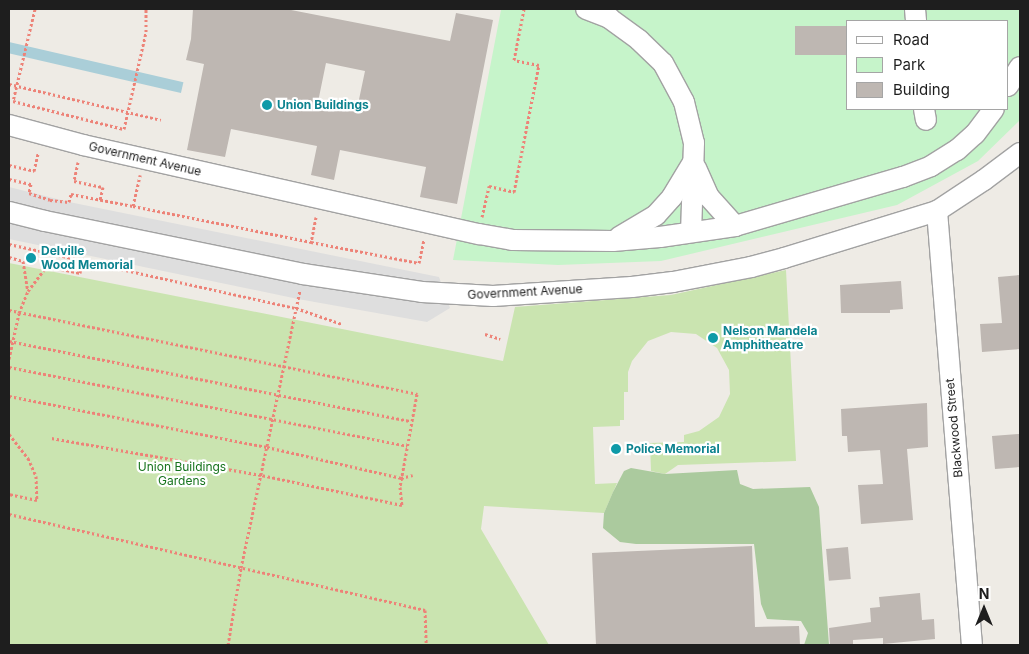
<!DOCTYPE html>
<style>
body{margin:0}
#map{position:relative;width:1029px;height:654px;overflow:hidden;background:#eeebe5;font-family:Inter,sans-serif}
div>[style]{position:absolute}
.grass>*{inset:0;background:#cae4b0}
.forest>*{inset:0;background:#abca9e}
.park>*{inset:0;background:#c6f4ca}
.parking>*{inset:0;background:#dedede}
.water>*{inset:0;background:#aaced8;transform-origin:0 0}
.building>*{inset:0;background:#beb7b2;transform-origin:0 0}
.path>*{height:3px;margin-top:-1.5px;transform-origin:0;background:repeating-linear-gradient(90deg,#ed8378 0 2.5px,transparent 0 5px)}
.roads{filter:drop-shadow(1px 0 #a2a2a2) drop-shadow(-1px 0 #a2a2a2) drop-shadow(0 1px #a2a2a2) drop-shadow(0 -1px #a2a2a2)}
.street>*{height:20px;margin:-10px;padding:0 10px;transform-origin:10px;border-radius:10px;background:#fff}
.dots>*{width:14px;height:14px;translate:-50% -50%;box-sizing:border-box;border:2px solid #fff;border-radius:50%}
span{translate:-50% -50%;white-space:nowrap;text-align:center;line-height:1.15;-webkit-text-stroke:4.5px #fff;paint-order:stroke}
.culture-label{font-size:12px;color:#0d838f;font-weight:700}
.left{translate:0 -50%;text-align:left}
.street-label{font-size:12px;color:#1e1e1e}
.park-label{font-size:12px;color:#16731d}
.frame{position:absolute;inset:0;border:10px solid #1e1e1e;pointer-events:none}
.legend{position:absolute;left:846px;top:20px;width:162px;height:90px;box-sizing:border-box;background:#fff;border:1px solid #a5a5a5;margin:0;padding:6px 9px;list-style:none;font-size:15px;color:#1e1e1e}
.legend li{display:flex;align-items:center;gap:10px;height:25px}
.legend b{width:25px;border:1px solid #a5a5a5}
.north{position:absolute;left:959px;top:584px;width:50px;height:50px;-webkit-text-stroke:4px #fff;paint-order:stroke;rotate:0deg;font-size:14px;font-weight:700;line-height:20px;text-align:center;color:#1e1e1e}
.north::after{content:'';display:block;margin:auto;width:18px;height:22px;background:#1e1e1e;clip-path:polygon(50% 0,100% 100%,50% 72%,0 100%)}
</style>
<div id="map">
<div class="grass">
<div style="clip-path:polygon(9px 263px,503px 361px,515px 307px,671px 295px,786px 270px,796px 461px,678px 465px,665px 474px,651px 471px,650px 443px,684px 442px,684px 435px,699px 431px,719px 417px,730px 394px,729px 370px,717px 348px,696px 334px,671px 332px,648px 341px,632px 361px,628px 372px,628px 392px,624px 392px,624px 420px,620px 420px,620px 426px,593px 427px,595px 484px,617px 483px,604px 513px,484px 506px,481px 529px,549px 645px,9px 645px)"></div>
</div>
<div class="forest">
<div style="clip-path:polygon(631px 468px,665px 474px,737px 470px,740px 484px,753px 489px,810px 487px,819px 507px,829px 645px,804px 645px,808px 633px,801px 621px,767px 619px,761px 604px,754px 544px,636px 544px,620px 542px,603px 528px,604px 513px,613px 492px,624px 471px)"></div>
</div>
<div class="park">
<div style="clip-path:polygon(evenodd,494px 9px,1020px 9px,1020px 120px,978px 161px,897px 205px,661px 261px,558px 265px,453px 260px,501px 10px,494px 9px,848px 21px,1008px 21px,1008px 109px,848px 109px,848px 21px)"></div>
</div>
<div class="parking">
<div style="clip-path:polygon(9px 187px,69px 202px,439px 277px,450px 308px,427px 322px,298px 299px,9px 239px)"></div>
</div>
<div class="water">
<div style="left:9px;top:42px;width:179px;height:11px;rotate:13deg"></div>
</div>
<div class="building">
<div style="clip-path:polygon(evenodd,193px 9px,286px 9px,450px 41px,456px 13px,493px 20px,457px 204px,420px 197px,426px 167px,340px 150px,334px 180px,311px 175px,317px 146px,231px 129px,225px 157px,187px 150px,204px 64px,186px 60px,191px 39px,193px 9px,326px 63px,365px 71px,357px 109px,318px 102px,326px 63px)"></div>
<div style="left:848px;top:26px;width:29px;height:53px;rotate:90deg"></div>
<div style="clip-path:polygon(1020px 275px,1020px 349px,982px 352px,980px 324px,1002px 323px,998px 277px)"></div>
<div style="clip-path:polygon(901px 281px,903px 309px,890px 310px,890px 313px,841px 313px,840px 285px)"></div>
<div style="clip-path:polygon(927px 403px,928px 447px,907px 449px,913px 520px,861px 524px,858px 485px,883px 484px,880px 450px,848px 452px,847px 436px,842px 436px,841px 409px)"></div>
<div style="clip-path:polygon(1018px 434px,1020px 434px,1020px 467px,995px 469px,992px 436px)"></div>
<div style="clip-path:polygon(752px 546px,755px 627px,799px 626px,800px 645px,596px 645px,592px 553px)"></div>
<div style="left:848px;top:547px;width:32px;height:22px;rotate:85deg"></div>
<div style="clip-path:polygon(920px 593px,922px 620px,934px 619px,935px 639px,883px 644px,883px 638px,853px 640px,853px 645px,830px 645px,829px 628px,871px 622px,870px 608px,880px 607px,879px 597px)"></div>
</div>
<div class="path">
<div style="left:35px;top:9px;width:95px;rotate:103.4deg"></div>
<div style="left:13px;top:101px;width:114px;rotate:14.2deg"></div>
<div style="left:124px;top:129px;width:99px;rotate:-77.2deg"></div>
<div style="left:146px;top:32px;width:23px;rotate:-90deg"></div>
<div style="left:9px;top:84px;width:156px;rotate:13.3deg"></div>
<div style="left:78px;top:162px;width:19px;rotate:102deg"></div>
<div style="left:74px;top:181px;width:30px;rotate:12deg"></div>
<div style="left:103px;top:187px;width:13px;rotate:103deg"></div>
<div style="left:9px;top:165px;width:26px;rotate:13deg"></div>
<div style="left:34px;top:171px;width:18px;rotate:-77deg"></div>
<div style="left:9px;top:179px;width:23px;rotate:13deg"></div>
<div style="left:31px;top:184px;width:9px;rotate:103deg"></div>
<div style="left:29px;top:193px;width:22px;rotate:18deg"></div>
<div style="left:50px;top:200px;width:19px;rotate:6deg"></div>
<div style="left:69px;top:202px;width:8px;rotate:-76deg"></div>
<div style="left:71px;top:194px;width:63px;rotate:11deg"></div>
<div style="left:133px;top:206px;width:32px;rotate:-77deg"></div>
<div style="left:133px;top:206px;width:182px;rotate:11.4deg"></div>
<div style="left:316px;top:217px;width:25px;rotate:101deg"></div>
<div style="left:311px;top:242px;width:110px;rotate:11deg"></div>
<div style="left:419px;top:263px;width:24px;rotate:-78deg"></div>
<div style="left:482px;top:217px;width:32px;rotate:-77deg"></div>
<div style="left:489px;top:186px;width:26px;rotate:13deg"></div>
<div style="left:514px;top:192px;width:129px;rotate:-78.9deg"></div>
<div style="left:539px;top:65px;width:25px;rotate:-169deg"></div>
<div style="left:514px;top:60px;width:52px;rotate:-78.9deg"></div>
<div style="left:9px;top:244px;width:294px;rotate:12.6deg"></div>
<div style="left:296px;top:308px;width:49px;rotate:19.2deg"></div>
<div style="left:9px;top:257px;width:15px;rotate:16deg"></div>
<div style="left:23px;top:261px;width:30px;rotate:81deg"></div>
<div style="left:28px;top:291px;width:31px;rotate:-53deg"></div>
<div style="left:47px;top:266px;width:34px;rotate:12deg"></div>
<div style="left:80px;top:273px;width:12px;rotate:-81deg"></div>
<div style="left:9px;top:310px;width:417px;rotate:11.6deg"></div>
<div style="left:417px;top:394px;width:95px;rotate:100.4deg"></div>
<div style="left:400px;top:487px;width:18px;rotate:84deg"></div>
<div style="left:402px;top:505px;width:144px;rotate:-168deg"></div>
<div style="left:261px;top:475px;width:213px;rotate:-170deg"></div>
<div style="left:485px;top:334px;width:16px;rotate:18deg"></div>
<div style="left:9px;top:341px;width:410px;rotate:11.3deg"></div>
<div style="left:9px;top:359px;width:47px;rotate:-77.7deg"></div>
<div style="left:19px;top:313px;width:24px;rotate:-68deg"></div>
<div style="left:9px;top:367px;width:406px;rotate:11.2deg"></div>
<div style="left:9px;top:396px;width:263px;rotate:11.2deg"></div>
<div style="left:267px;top:447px;width:138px;rotate:13deg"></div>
<div style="left:401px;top:478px;width:12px;rotate:-14deg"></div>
<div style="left:9px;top:434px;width:31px;rotate:52deg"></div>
<div style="left:28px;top:458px;width:20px;rotate:66deg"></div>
<div style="left:36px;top:476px;width:24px;rotate:88deg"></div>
<div style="left:37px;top:500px;width:29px;rotate:-168deg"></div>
<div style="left:9px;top:514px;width:427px;rotate:13deg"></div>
<div style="left:425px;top:610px;width:35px;rotate:88deg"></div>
<div style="left:228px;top:645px;width:78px;rotate:-80.4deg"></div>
<div style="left:241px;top:568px;width:283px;rotate:-78deg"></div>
</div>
<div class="roads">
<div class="street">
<div style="left:586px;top:9px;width:25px;rotate:21deg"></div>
<div style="left:609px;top:18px;width:37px;rotate:36deg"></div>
<div style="left:639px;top:40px;width:33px;rotate:44deg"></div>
<div style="left:663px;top:63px;width:44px;rotate:61.7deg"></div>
<div style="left:684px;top:102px;width:42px;rotate:76.3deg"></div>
<div style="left:694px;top:143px;width:89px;rotate:91.9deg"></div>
<div style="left:915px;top:9px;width:12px;rotate:85deg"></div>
<div style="left:1008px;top:86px;width:22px;rotate:-58deg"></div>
<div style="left:924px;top:109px;width:11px;rotate:80deg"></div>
<div style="left:9px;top:125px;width:77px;rotate:15.1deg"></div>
<div style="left:83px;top:145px;width:406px;rotate:12.7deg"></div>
<div style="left:479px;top:234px;width:35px;rotate:10deg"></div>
<div style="left:513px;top:240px;width:100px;rotate:0.6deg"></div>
<div style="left:613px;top:241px;width:47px;rotate:-4.9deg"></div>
<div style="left:660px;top:237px;width:76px;rotate:-8.3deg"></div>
<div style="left:735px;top:226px;width:175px;rotate:-16.3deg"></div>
<div style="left:903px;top:177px;width:30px;rotate:-21deg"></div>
<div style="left:931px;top:166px;width:31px;rotate:-32deg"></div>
<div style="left:957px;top:150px;width:24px;rotate:-42deg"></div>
<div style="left:975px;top:134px;width:31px;rotate:-53deg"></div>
<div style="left:696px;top:168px;width:32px;rotate:66deg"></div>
<div style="left:709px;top:197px;width:39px;rotate:48deg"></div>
<div style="left:937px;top:211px;width:435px;rotate:85.4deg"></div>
<div style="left:9px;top:212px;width:37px;rotate:14deg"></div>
<div style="left:45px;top:221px;width:263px;rotate:11.6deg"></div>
<div style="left:303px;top:274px;width:120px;rotate:8.6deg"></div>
<div style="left:422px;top:292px;width:71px;rotate:3.2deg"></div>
<div style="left:493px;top:296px;width:139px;rotate:-3.7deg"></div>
<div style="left:632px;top:287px;width:41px;rotate:-7deg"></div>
<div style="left:673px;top:282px;width:79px;rotate:-10.9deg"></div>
<div style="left:751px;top:267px;width:34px;rotate:-15deg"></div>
<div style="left:784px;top:258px;width:160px;rotate:-17.1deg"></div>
<div style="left:937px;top:211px;width:56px;rotate:-33.4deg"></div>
<div style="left:984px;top:180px;width:45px;rotate:-36.9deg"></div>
<div style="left:619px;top:237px;width:43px;rotate:-30.7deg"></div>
<div style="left:656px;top:215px;width:24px;rotate:-48deg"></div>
<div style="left:672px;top:197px;width:39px;rotate:-59deg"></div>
</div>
</div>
<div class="dots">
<div style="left:267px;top:105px;background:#0f9aa8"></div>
<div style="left:31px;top:258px;background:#0f9aa8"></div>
<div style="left:713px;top:338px;background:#0f9aa8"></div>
<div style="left:616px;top:449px;background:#0f9aa8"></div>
</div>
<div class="culture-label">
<span class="left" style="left:277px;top:105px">Union Buildings</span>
<span class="left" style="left:41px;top:258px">Delville<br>Wood Memorial</span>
<span class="left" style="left:723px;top:338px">Nelson Mandela<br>Amphitheatre</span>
<span class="left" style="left:626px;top:449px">Police Memorial</span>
</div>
<div class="street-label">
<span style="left:145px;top:159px;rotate:13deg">Government Avenue</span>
<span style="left:525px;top:292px;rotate:-3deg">Government Avenue</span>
<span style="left:954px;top:428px;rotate:-95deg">Blackwood Street</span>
</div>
<div class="park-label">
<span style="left:182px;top:474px">Union Buildings<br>Gardens</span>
</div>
<div class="frame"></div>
<ul class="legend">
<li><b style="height:6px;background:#fff"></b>Road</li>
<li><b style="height:14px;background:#c6f4ca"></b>Park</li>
<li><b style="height:14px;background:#beb7b2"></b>Building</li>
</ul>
<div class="north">N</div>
</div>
